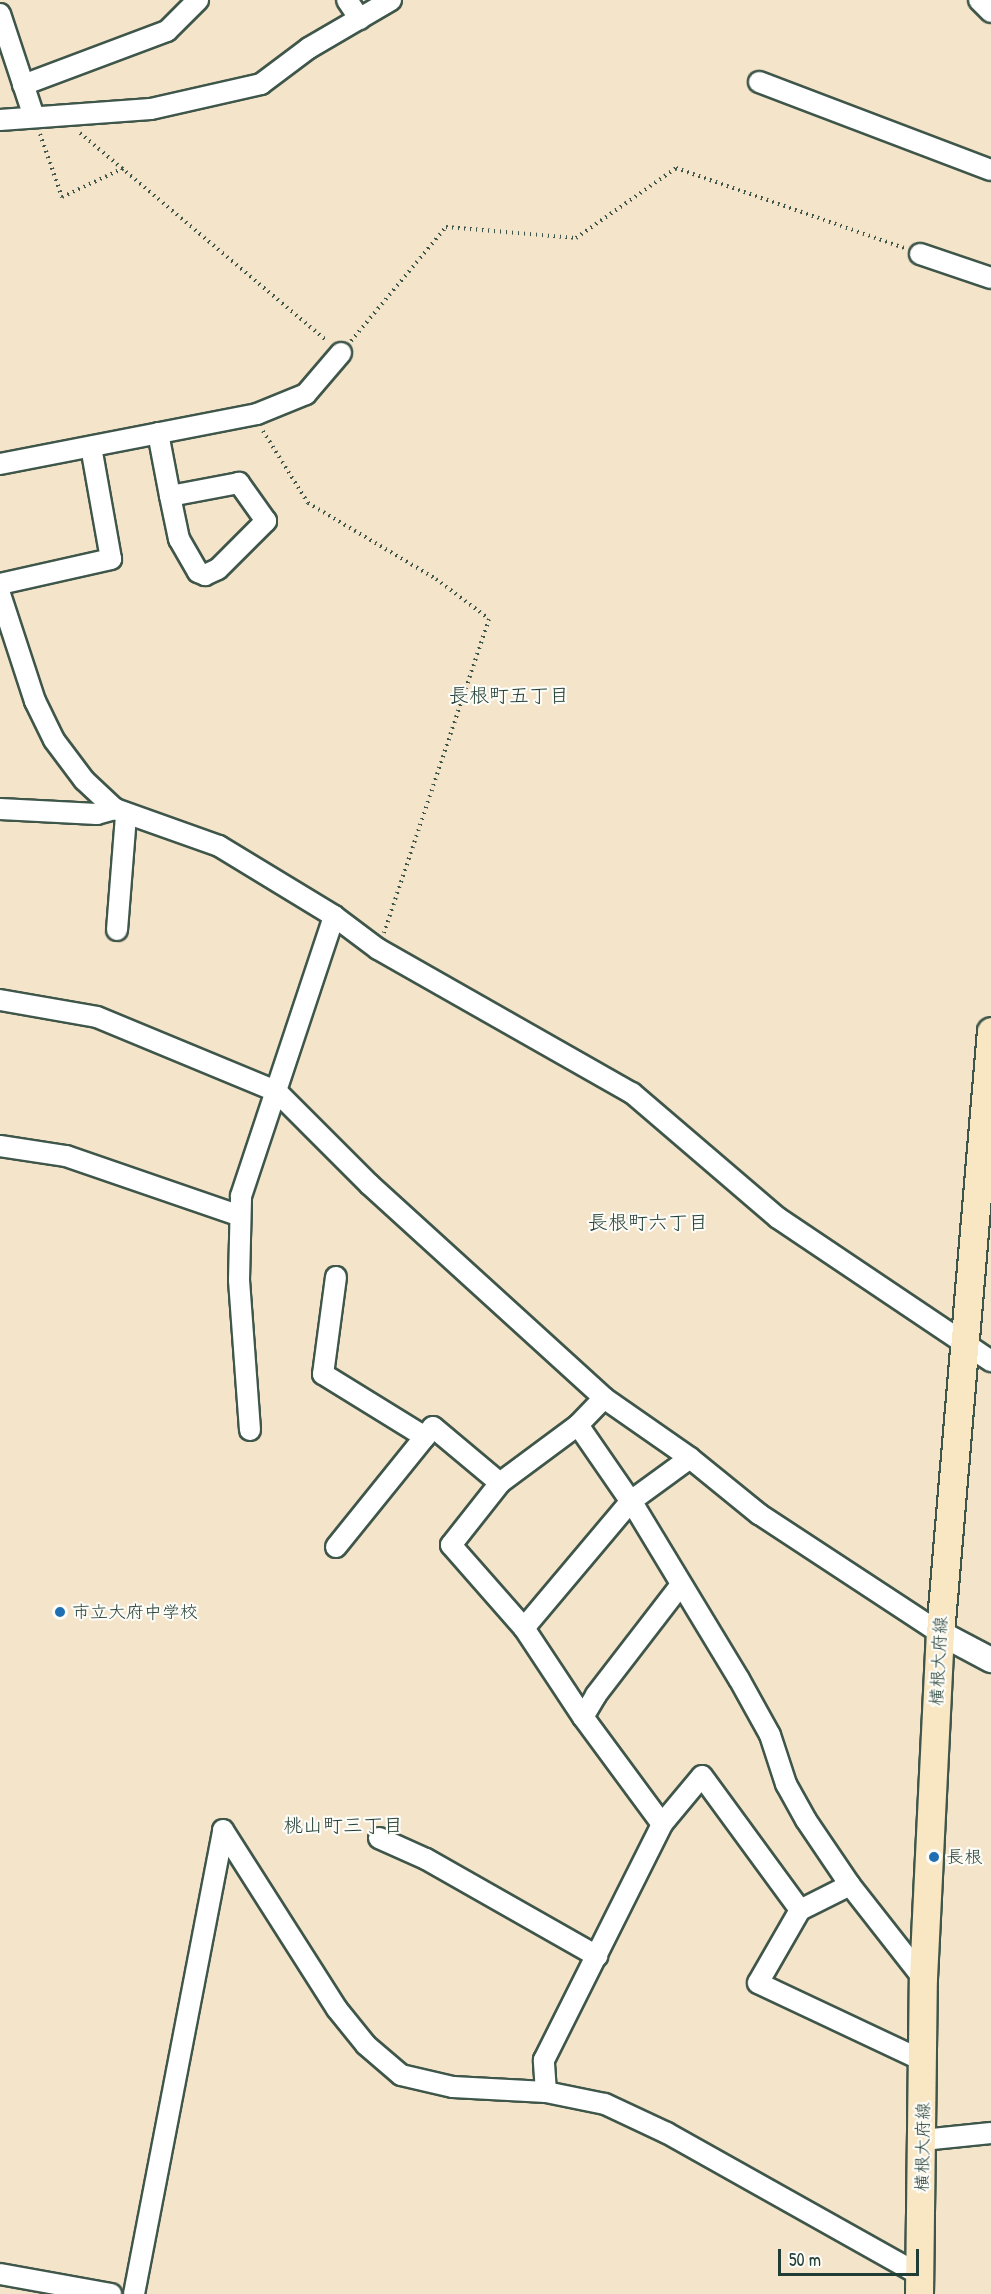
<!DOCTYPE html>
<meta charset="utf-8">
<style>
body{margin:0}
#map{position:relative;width:991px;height:2294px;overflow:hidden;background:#f4e4ca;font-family:"Patrick Hand","Klee One",sans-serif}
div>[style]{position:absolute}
.path>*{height:4px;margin-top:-2px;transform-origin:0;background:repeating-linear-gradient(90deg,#3f564a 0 1.5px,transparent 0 6px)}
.roads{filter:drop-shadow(2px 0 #3f564a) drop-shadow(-2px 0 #3f564a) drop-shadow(0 2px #3f564a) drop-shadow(0 -2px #3f564a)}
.minor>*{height:20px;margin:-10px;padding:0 10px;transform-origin:10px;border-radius:10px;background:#fff}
.tertiary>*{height:24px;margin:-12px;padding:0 12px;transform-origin:12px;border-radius:12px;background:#fff}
.secondary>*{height:27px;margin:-13.5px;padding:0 13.5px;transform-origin:13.5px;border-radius:13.5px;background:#f9e7c3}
.dots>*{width:16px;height:16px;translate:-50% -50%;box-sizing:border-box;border:3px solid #fdfcf7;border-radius:50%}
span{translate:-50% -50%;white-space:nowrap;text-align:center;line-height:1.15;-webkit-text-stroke:4.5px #fdfcf7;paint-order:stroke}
.poi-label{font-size:18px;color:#1f3d34}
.left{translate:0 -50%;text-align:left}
.street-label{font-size:18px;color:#1f3d34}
.neighbourhood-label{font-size:20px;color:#1f3d34}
.scale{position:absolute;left:778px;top:2249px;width:141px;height:27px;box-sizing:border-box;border:3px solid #1f3d34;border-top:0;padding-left:8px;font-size:18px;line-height:21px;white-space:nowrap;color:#1f3d34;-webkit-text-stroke:4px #fdfcf7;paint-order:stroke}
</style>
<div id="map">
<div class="path">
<div style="left:80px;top:133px;width:323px;rotate:40.1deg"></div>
<div style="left:40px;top:134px;width:67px;rotate:70.8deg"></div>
<div style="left:62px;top:197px;width:68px;rotate:-25.1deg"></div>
<div style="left:351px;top:341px;width:148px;rotate:-50.2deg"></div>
<div style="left:446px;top:227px;width:130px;rotate:4.8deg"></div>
<div style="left:576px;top:238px;width:122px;rotate:-35deg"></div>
<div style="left:676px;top:168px;width:243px;rotate:19.3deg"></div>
<div style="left:263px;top:431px;width:85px;rotate:58deg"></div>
<div style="left:308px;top:503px;width:149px;rotate:30.7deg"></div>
<div style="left:436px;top:579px;width:66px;rotate:37deg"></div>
<div style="left:489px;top:619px;width:331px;rotate:108.5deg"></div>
</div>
<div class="roads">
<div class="minor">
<div style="left:347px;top:0;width:23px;rotate:56deg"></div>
<div style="left:979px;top:0;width:17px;rotate:45deg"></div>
<div style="left:0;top:14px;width:108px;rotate:71.7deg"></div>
<div style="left:759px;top:82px;width:248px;rotate:20.8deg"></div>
<div style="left:23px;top:85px;width:154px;rotate:-20.6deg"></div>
<div style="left:167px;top:31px;width:44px;rotate:-45deg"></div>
<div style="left:0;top:120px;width:151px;rotate:-4.2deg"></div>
<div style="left:151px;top:109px;width:113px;rotate:-12.8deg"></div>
<div style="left:261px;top:84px;width:60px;rotate:-36.9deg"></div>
<div style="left:309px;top:48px;width:95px;rotate:-30.3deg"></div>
<div style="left:920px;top:254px;width:75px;rotate:18.7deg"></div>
<div style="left:158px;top:433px;width:64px;rotate:79.2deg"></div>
<div style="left:170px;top:496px;width:44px;rotate:78.2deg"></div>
<div style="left:179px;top:539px;width:38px;rotate:60deg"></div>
<div style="left:198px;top:572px;width:8px;rotate:23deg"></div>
<div style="left:205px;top:575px;width:14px;rotate:-25deg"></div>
<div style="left:218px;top:569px;width:68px;rotate:-45deg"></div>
<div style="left:266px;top:521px;width:47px;rotate:-125.4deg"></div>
<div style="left:239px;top:483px;width:70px;rotate:169.3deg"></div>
<div style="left:0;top:464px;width:262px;rotate:-11deg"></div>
<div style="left:257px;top:414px;width:53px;rotate:-22.2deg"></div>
<div style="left:306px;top:394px;width:54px;rotate:-49.5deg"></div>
<div style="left:0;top:584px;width:114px;rotate:-12.7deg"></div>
<div style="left:111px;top:559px;width:114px;rotate:-100.1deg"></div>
<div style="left:0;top:594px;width:113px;rotate:71.9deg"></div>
<div style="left:35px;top:701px;width:43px;rotate:64deg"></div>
<div style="left:54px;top:740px;width:50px;rotate:53.1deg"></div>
<div style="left:84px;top:780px;width:42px;rotate:43.1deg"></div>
<div style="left:115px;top:809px;width:110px;rotate:19.6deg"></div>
<div style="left:219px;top:846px;width:135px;rotate:31.3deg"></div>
<div style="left:334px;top:916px;width:55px;rotate:36.9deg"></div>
<div style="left:378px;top:949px;width:292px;rotate:29.6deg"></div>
<div style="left:632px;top:1093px;width:192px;rotate:40.6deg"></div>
<div style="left:778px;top:1218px;width:257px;rotate:33.9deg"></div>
<div style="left:0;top:809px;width:97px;rotate:3deg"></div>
<div style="left:97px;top:814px;width:19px;rotate:-16deg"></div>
<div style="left:117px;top:930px;width:115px;rotate:-85.5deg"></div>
<div style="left:0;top:1000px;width:98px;rotate:9.9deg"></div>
<div style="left:97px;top:1017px;width:194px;rotate:22.5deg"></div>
<div style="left:276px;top:1091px;width:132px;rotate:45deg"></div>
<div style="left:369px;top:1184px;width:318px;rotate:42.3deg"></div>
<div style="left:604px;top:1398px;width:105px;rotate:34.9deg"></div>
<div style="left:690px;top:1458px;width:89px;rotate:39.1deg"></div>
<div style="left:759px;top:1514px;width:217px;rotate:33.3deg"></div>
<div style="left:0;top:1146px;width:67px;rotate:8.6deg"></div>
<div style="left:66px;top:1156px;width:184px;rotate:19deg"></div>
<div style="left:336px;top:1277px;width:98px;rotate:97.6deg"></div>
<div style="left:323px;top:1374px;width:120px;rotate:31.7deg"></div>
<div style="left:604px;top:1398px;width:37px;rotate:134deg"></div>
<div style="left:578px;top:1425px;width:102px;rotate:55.4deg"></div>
<div style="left:636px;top:1509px;width:199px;rotate:58.8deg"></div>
<div style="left:739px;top:1679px;width:64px;rotate:61deg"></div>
<div style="left:770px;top:1735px;width:52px;rotate:71.9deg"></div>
<div style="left:786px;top:1784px;width:41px;rotate:60.9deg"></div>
<div style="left:806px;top:1820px;width:78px;rotate:55.9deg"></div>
<div style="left:850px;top:1885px;width:118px;rotate:51.9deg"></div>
<div style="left:578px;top:1425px;width:97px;rotate:143.4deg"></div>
<div style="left:500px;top:1483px;width:79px;rotate:128.3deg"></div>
<div style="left:451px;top:1545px;width:111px;rotate:48.7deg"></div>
<div style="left:524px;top:1628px;width:166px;rotate:-49.9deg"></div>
<div style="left:631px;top:1501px;width:73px;rotate:-36.1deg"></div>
<div style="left:250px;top:1430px;width:150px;rotate:-94.2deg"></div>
<div style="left:239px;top:1280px;width:84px;rotate:-88.6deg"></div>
<div style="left:241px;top:1196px;width:295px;rotate:-71.6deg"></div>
<div style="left:336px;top:1547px;width:154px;rotate:-51.1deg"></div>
<div style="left:433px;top:1427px;width:87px;rotate:39.9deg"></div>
<div style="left:524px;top:1628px;width:107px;rotate:56.5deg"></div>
<div style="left:662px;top:1824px;width:62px;rotate:-50.2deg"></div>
<div style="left:702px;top:1776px;width:166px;rotate:53.8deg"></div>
<div style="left:379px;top:1838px;width:51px;rotate:24.1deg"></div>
<div style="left:426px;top:1859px;width:197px;rotate:29.6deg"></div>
<div style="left:850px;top:1885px;width:56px;rotate:153.4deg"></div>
<div style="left:800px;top:1910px;width:84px;rotate:119.9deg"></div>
<div style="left:758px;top:1983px;width:183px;rotate:25.2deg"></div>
<div style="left:546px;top:2092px;width:32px;rotate:-94deg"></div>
<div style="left:544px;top:2060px;width:264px;rotate:-63.4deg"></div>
<div style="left:662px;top:1824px;width:133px;rotate:-126.4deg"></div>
<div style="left:583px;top:1717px;width:26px;rotate:-59deg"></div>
<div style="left:596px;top:1695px;width:138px;rotate:-52.4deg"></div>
<div style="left:923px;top:2140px;width:68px;rotate:-5.9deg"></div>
<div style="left:0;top:2274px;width:113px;rotate:10.2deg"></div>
<div style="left:134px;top:2294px;width:472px;rotate:-79.1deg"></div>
<div style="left:223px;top:1830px;width:212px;rotate:57.5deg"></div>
<div style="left:337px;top:2009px;width:46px;rotate:51.1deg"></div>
<div style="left:366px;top:2045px;width:46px;rotate:40.6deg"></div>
<div style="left:401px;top:2075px;width:53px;rotate:13deg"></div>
<div style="left:453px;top:2087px;width:93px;rotate:3.1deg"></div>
<div style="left:546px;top:2092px;width:60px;rotate:11.5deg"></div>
<div style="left:605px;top:2104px;width:68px;rotate:25.1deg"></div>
<div style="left:667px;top:2133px;width:290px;rotate:29.3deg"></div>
</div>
<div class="tertiary">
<div style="left:940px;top:1633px;width:58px;rotate:27.9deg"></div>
</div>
<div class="secondary">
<div style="left:919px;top:2294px;width:316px;rotate:-89.3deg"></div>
<div style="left:923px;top:1978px;width:345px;rotate:-87.2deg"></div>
<div style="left:940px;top:1633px;width:604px;rotate:-85.16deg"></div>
</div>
</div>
<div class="dots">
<div style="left:60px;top:1612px;background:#1f6fb2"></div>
<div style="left:934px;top:1857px;background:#1f6fb2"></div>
</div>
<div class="poi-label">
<span class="left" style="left:72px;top:1612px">市立大府中学校</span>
<span class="left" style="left:946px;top:1857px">長根</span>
</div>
<div class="street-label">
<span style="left:939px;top:1661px;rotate:-87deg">横根大府線</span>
<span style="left:923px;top:2147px;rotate:-89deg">横根大府線</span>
</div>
<div class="neighbourhood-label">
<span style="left:509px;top:694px">長根町五丁目</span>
<span style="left:648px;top:1221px">長根町六丁目</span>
<span style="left:343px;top:1824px">桃山町三丁目</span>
</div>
<div class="scale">50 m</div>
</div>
